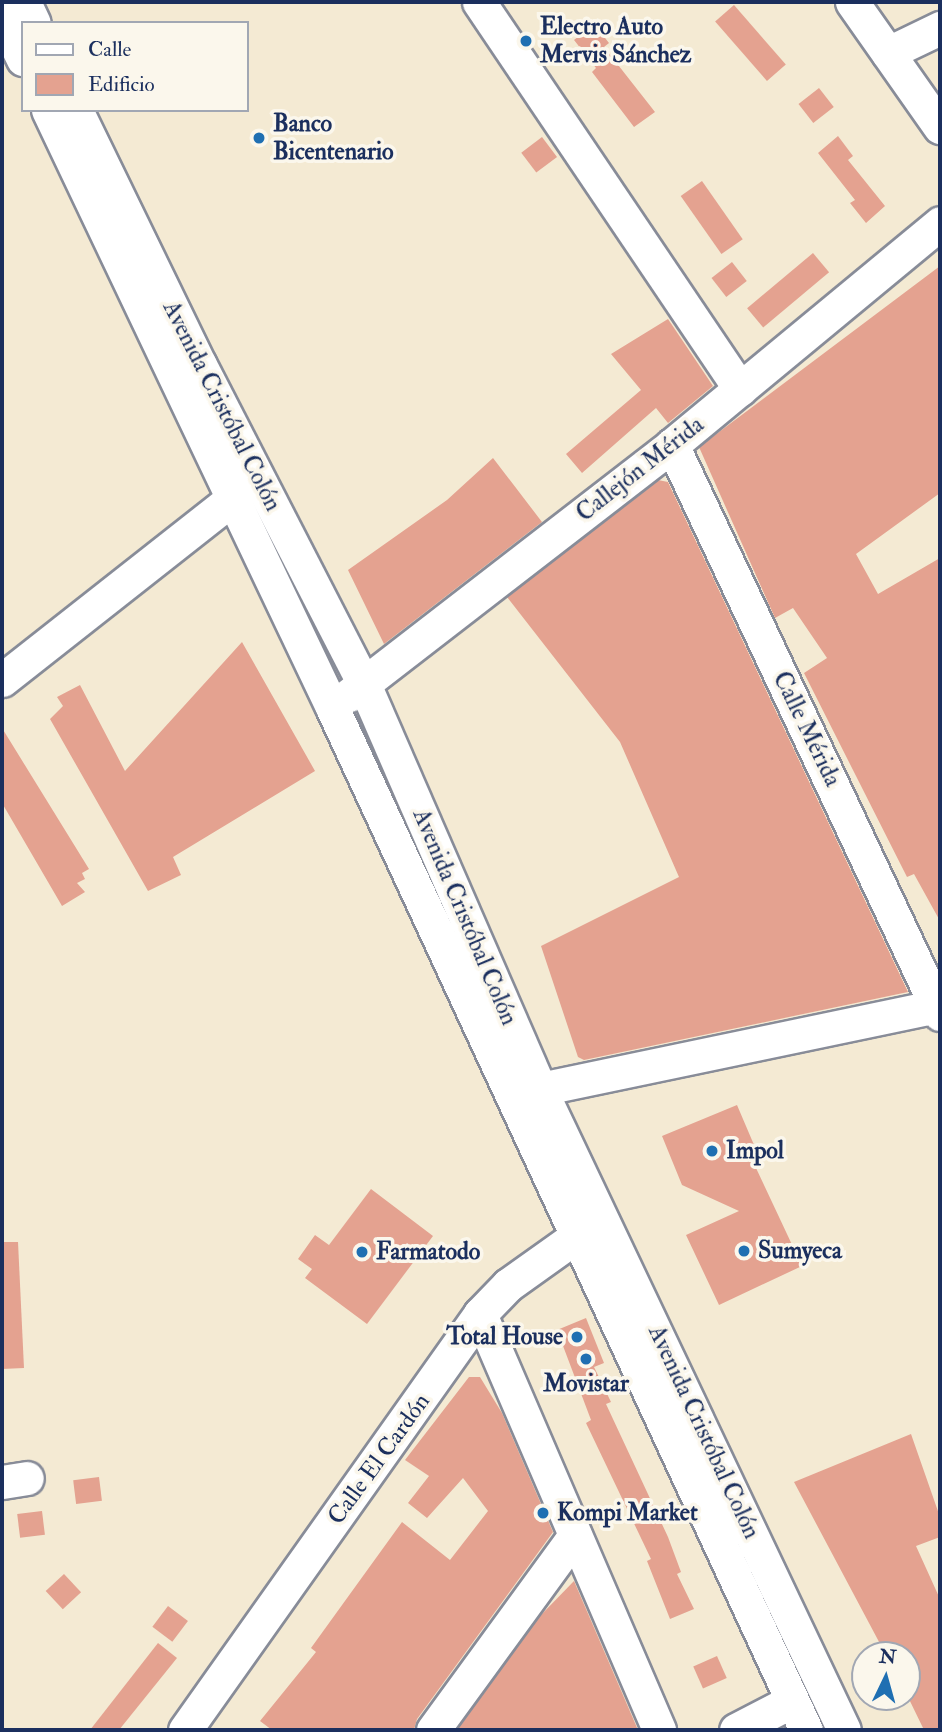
<!DOCTYPE html>
<meta charset="utf-8">
<style>
body{margin:0}
#map{position:relative;width:942px;height:1732px;overflow:hidden;background:#f4ead3;font-family:"IM FELL Double Pica",serif}
div>[style]{position:absolute}
.building>*{inset:0;background:#e4a290;transform-origin:0 0}
.roads{filter:drop-shadow(2px 0 #888c98) drop-shadow(-2px 0 #888c98) drop-shadow(0 2px #888c98) drop-shadow(0 -2px #888c98)}
.minor>*{height:33px;margin:-16.5px;padding:0 16.5px;transform-origin:16.5px;border-radius:16.5px;background:#fff}
.dots>*{width:19px;height:19px;translate:-50% -50%;box-sizing:border-box;border:4px solid #fbf7ec;border-radius:50%}
span{translate:-50% -50%;white-space:nowrap;text-align:center;line-height:1.15;-webkit-text-stroke:7px #fbf7ec;paint-order:stroke}
.poi-label{font-size:24px;color:#1b2f5e;font-weight:700}
.left{translate:0 -50%;text-align:left}
.right{translate:-100% -50%;text-align:right}
.street-label{font-size:24px;color:#1b2f5e}
.frame{position:absolute;inset:0;border:4px solid #1b2f5e;pointer-events:none}
.legend{position:absolute;left:21px;top:21px;width:228px;height:91px;box-sizing:border-box;background:#fbf7ec;border:2px solid #a1a7b3;margin:0;padding:9px 12px;list-style:none;font-size:21px;color:#1b2f5e}
.legend li{display:flex;align-items:center;gap:14px;height:35px}
.legend b{width:35px;border:2px solid #a1a7b3}
.north{position:absolute;left:851px;top:1641px;width:70px;height:70px;box-sizing:border-box;background:#fbf7ec;border:2px solid #a1a7b3;border-radius:50%;rotate:5deg;font-size:19px;font-weight:700;line-height:28px;text-align:center;color:#1b2f5e}
.north::after{content:'';display:block;margin:auto;width:24px;height:32px;background:#1f6fb2;clip-path:polygon(50% 0,100% 100%,50% 72%,0 100%)}
</style>
<div id="map">
<div class="building">
<div style="left:734px;top:5px;width:79px;height:25px;rotate:49deg"></div>
<div style="clip-path:polygon(594px 24px,609px 43px,604px 47px,655px 112px,634px 127px,592px 72px,596px 68px,574px 40px)"></div>
<div style="left:819px;top:88px;width:24px;height:26px;rotate:52deg"></div>
<div style="clip-path:polygon(838px 136px,853px 156px,848px 160px,885px 206px,866px 223px,850px 203px,855px 200px,818px 153px)"></div>
<div style="left:542px;top:137px;width:25px;height:26px;rotate:53deg"></div>
<div style="left:702px;top:181px;width:71px;height:26px;rotate:55deg"></div>
<div style="left:813px;top:253px;width:25px;height:86px;rotate:50deg"></div>
<div style="left:732px;top:262px;width:24px;height:26px;rotate:52deg"></div>
<div style="clip-path:polygon(940px 266px,940px 493px,856px 554px,878px 594px,940px 558px,940px 921px,914px 874px,907px 877px,804px 673px,827px 658px,793px 608px,775px 618px,699px 447px)"></div>
<div style="clip-path:polygon(668px 319px,713px 386px,668px 423px,656px 408px,582px 473px,566px 454px,641px 390px,611px 354px)"></div>
<div style="clip-path:polygon(493px 458px,542px 522px,384px 644px,348px 570px,447px 500px)"></div>
<div style="clip-path:polygon(658px 480px,668px 482px,908px 992px,584px 1060px,578px 1057px,541px 946px,679px 877px,620px 742px,507px 597px)"></div>
<div style="clip-path:polygon(242px 642px,315px 771px,173px 857px,181px 875px,148px 891px,50px 719px,63px 706px,57px 697px,80px 685px,125px 771px)"></div>
<div style="clip-path:polygon(2px 728px,89px 869px,82px 873px,85px 879px,77px 883px,85px 892px,62px 906px,2px 803px)"></div>
<div style="clip-path:polygon(737px 1105px,763px 1166px,756px 1168px,802px 1266px,719px 1305px,686px 1235px,739px 1211px,682px 1185px,662px 1136px)"></div>
<div style="clip-path:polygon(371px 1189px,433px 1236px,367px 1324px,305px 1278px,312px 1269px,298px 1259px,315px 1235px,329px 1245px)"></div>
<div style="clip-path:polygon(2px 1242px,18px 1242px,24px 1368px,2px 1369px)"></div>
<div style="clip-path:polygon(586px 1318px,604px 1363px,594px 1367px,611px 1402px,606px 1404px,668px 1537px,681px 1572px,677px 1574px,694px 1609px,670px 1619px,647px 1561px,651px 1559px,586px 1423px,591px 1420px,557px 1330px)"></div>
<div style="clip-path:polygon(469px 1377px,480px 1377px,502px 1413px,553px 1532px,417px 1719px,414px 1730px,272px 1730px,260px 1721px,316px 1652px,311px 1648px,402px 1522px,450px 1560px,488px 1511px,463px 1478px,427px 1518px,408px 1503px,429px 1476px,405px 1460px)"></div>
<div style="clip-path:polygon(911px 1434px,940px 1517px,940px 1537px,916px 1546px,940px 1599px,940px 1730px,924px 1730px,907px 1695px,907px 1655px,886px 1655px,794px 1482px)"></div>
<div style="left:99px;top:1477px;width:24px;height:26px;rotate:83deg"></div>
<div style="left:42px;top:1511px;width:24px;height:25px;rotate:83deg"></div>
<div style="left:64px;top:1574px;width:25px;height:25px;rotate:47deg"></div>
<div style="clip-path:polygon(574px 1581px,638px 1730px,457px 1730px,540px 1616px)"></div>
<div style="left:168px;top:1606px;width:25px;height:26px;rotate:37deg"></div>
<div style="clip-path:polygon(158px 1643px,177px 1658px,119px 1730px,90px 1730px)"></div>
<div style="left:717px;top:1656px;width:24px;height:26px;rotate:66deg"></div>
</div>
<div class="roads">
<div class="minor">
<div style="left:24px;top:2px;width:23px;rotate:65deg"></div>
<div style="left:479px;top:2px;width:467px;rotate:56deg"></div>
<div style="left:852px;top:2px;width:153px;rotate:54.9deg"></div>
<div style="left:2px;top:16px;width:48px;rotate:64deg"></div>
<div style="left:888px;top:53px;width:58px;rotate:-25.7deg"></div>
<div style="left:48px;top:110px;width:661px;rotate:64.56deg"></div>
<div style="left:332px;top:707px;width:1127px;rotate:65.14deg"></div>
<div style="left:76px;top:110px;width:284px;rotate:64.1deg"></div>
<div style="left:200px;top:365px;width:359px;rotate:62.8deg"></div>
<div style="left:364px;top:684px;width:442px;rotate:66.5deg"></div>
<div style="left:540px;top:1089px;width:709px;rotate:64.63deg"></div>
<div style="left:672px;top:445px;width:629px;rotate:64.78deg"></div>
<div style="left:2px;top:680px;width:291px;rotate:-38.2deg"></div>
<div style="left:349px;top:695px;width:408px;rotate:-37.7deg"></div>
<div style="left:672px;top:445px;width:348px;rotate:-39.6deg"></div>
<div style="left:540px;top:1089px;width:406px;rotate:-11.8deg"></div>
<div style="left:480px;top:1314px;width:453px;rotate:66.7deg"></div>
<div style="left:2px;top:1482px;width:25px;rotate:-9deg"></div>
<div style="left:185px;top:1730px;width:510px;rotate:-54.66deg"></div>
<div style="left:480px;top:1314px;width:40px;rotate:-46deg"></div>
<div style="left:508px;top:1285px;width:107px;rotate:-35.5deg"></div>
<div style="left:433px;top:1730px;width:241px;rotate:-53.9deg"></div>
<div style="left:736px;top:1730px;width:63px;rotate:-27.4deg"></div>
</div>
</div>
<div class="dots">
<div style="left:526px;top:41px;background:#1f6fb2"></div>
<div style="left:259px;top:138px;background:#1f6fb2"></div>
<div style="left:712px;top:1151px;background:#1f6fb2"></div>
<div style="left:744px;top:1251px;background:#1f6fb2"></div>
<div style="left:362px;top:1252px;background:#1f6fb2"></div>
<div style="left:577px;top:1337px;background:#1f6fb2"></div>
<div style="left:586px;top:1359px;background:#1f6fb2"></div>
<div style="left:543px;top:1513px;background:#1f6fb2"></div>
</div>
<div class="poi-label">
<span class="left" style="left:540px;top:41px">Electro Auto<br>Mervis Sánchez</span>
<span class="left" style="left:273px;top:138px">Banco<br>Bicentenario</span>
<span class="left" style="left:726px;top:1151px">Impol</span>
<span class="left" style="left:758px;top:1251px">Sumyeca</span>
<span class="left" style="left:376px;top:1252px">Farmatodo</span>
<span class="right" style="left:563px;top:1337px">Total House</span>
<span style="left:586px;top:1384px">Movistar</span>
<span class="left" style="left:557px;top:1513px">Kompi Market</span>
</div>
<div class="street-label">
<span style="left:222px;top:406px;rotate:63deg">Avenida Cristóbal Colón</span>
<span style="left:640px;top:469px;rotate:-38deg">Callejón Mérida</span>
<span style="left:807px;top:729px;rotate:64deg">Calle Mérida</span>
<span style="left:465px;top:917px;rotate:67deg">Avenida Cristóbal Colón</span>
<span style="left:704px;top:1432px;rotate:65deg">Avenida Cristóbal Colón</span>
<span style="left:379px;top:1459px;rotate:-54deg">Calle El Cardón</span>
</div>
<div class="frame"></div>
<ul class="legend">
<li><b style="height:9px;background:#fff"></b>Calle</li>
<li><b style="height:19px;background:#e4a290"></b>Edificio</li>
</ul>
<div class="north">N</div>
</div>
